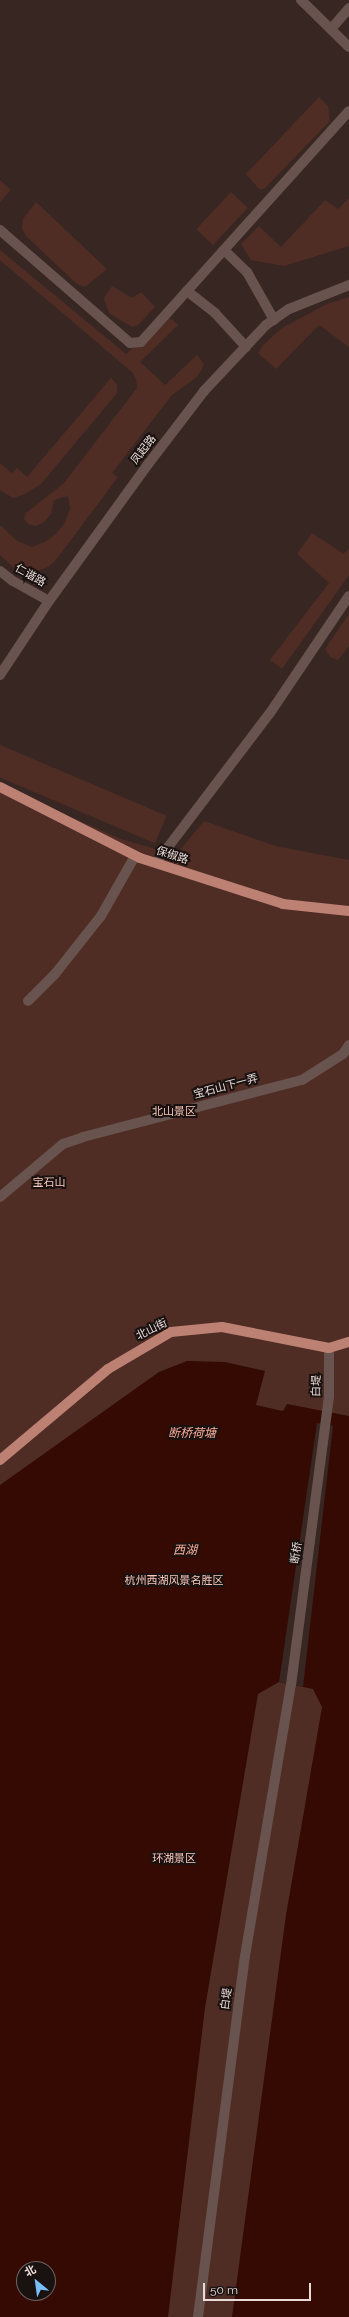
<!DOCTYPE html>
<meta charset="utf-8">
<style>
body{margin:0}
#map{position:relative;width:349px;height:2317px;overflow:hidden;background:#382622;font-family:Raleway,"Noto Sans SC",sans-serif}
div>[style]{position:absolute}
.green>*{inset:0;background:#4f2d25;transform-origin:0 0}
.water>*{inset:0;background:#340a03}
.pier>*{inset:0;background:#382622}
.minor>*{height:10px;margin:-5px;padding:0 5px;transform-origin:5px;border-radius:5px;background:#68534e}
.major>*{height:10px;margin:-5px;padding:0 5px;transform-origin:5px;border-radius:5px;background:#bd8173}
span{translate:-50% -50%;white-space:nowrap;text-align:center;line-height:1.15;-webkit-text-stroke:4px #1a1210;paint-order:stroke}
.street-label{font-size:11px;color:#e8dbd8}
.park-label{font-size:11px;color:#f9c7bb}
.water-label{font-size:12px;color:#fead9a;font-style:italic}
.north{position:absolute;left:16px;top:2261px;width:40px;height:40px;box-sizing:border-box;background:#1a1210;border:1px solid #6c6260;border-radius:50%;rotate:331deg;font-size:11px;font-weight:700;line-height:16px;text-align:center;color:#e8dbd8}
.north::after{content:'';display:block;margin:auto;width:14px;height:18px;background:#78bff7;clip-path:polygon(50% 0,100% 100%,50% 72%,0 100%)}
.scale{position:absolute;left:203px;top:2283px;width:108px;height:18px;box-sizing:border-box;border:2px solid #e8dbd8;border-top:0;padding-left:5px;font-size:12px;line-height:14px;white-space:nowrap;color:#e8dbd8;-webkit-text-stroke:3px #1a1210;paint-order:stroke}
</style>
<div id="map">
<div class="green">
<div style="clip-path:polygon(319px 97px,328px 106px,330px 121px,265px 188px,260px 190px,246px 174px)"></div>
<div style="clip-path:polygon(0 180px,11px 190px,0 202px)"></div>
<div style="left:231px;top:192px;width:23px;height:51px;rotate:43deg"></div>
<div style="clip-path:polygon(349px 198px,349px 246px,284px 266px,251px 260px,241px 244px,259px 226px,281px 247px,325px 200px,338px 209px)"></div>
<div style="clip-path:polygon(36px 202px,107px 269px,85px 287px,77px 284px,26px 236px,22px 229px,23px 219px)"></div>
<div style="clip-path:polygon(0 250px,126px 354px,169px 317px,178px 325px,140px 362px,165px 385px,197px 355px,204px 364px,198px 376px,172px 395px,112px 473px,118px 477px,56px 560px,48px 567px,37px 571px,13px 567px,0 555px,0 525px,17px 541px,32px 547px,45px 542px,56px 534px,64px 524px,70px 509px,68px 496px,54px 500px,51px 514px,44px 522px,36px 526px,28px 524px,24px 519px,26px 513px,64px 483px,137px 388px,136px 379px,133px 373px,0 260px)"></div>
<div style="clip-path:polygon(112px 286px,132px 298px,141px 292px,155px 307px,138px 325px,132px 327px,110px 314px,107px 308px,104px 298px)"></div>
<div style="clip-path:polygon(349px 297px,349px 347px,319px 325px,276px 369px,258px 353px,263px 345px,282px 328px,327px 304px)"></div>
<div style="clip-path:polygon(111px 378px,117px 384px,117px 393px,41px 484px,23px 495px,13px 498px,0 490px,0 463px,12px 473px,17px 468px,27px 477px)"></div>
<div style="clip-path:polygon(312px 533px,344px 554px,349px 548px,349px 575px,282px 669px,270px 660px,329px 583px,297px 554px)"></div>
<div style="clip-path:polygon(349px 614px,349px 646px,338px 660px,330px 657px,325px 649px)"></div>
<div style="left:0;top:745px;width:181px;height:30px;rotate:23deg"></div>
<div style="clip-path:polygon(evenodd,0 786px,121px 839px,176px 855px,204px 821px,275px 846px,349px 860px,349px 2317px,0 2317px,0 786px,24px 2269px,48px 2269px,48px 2293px,24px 2293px,24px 2269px)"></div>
</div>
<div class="water">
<div style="clip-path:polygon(evenodd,187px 1361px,225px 1362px,265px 1371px,256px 1405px,283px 1411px,287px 1404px,349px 1416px,349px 2317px,232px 2317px,286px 1915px,322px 1707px,313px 1689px,279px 1682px,258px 1694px,205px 2008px,168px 2317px,0 2317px,0 1485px,159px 1372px,187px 1361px,24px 2269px,48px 2269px,48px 2293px,24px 2293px,24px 2269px)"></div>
</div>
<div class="pier">
<div style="clip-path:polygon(317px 1423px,333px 1426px,303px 1687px,279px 1682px)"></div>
</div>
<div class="minor">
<div style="left:301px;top:0;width:67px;rotate:44.4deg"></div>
<div style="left:331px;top:29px;width:28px;rotate:-49deg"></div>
<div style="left:0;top:230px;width:172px;rotate:41deg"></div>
<div style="left:130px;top:343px;width:11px;rotate:-5deg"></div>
<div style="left:141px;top:342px;width:311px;rotate:-48deg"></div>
<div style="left:224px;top:250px;width:32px;rotate:44deg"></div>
<div style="left:247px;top:272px;width:55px;rotate:60.6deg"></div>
<div style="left:187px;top:291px;width:36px;rotate:38deg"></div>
<div style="left:215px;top:313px;width:46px;rotate:47.6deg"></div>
<div style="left:0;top:571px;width:16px;rotate:38deg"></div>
<div style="left:13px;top:581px;width:41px;rotate:29.1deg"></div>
<div style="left:0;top:675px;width:89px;rotate:-56.5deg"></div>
<div style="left:49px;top:601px;width:170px;rotate:-54.1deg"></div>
<div style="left:149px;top:463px;width:91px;rotate:-52.6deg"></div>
<div style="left:204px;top:391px;width:91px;rotate:-46.8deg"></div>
<div style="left:266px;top:325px;width:28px;rotate:-35deg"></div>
<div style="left:289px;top:309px;width:65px;rotate:-21.8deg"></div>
<div style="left:156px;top:863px;width:188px;rotate:-52.8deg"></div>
<div style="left:270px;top:713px;width:141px;rotate:-56deg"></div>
<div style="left:28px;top:1001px;width:38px;rotate:-45deg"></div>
<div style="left:55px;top:974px;width:74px;rotate:-51.6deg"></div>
<div style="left:101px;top:916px;width:69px;rotate:-60.5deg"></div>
<div style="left:0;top:1197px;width:82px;rotate:-40.1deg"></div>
<div style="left:63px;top:1144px;width:21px;rotate:-19deg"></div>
<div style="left:83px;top:1137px;width:226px;rotate:-14.6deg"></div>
<div style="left:302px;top:1080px;width:49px;rotate:-32.4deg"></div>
<div style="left:343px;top:1054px;width:11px;rotate:-56deg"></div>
<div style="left:198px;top:2317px;width:364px;rotate:-82.6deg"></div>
<div style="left:245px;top:1956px;width:275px;rotate:-80.4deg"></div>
<div style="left:291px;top:1685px;width:290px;rotate:-82.5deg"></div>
<div style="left:329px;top:1397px;width:49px;rotate:-90deg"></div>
</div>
<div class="major">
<div style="left:0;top:787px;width:157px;rotate:26.9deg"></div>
<div style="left:140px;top:858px;width:150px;rotate:17.8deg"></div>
<div style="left:283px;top:904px;width:66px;rotate:6.1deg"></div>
<div style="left:0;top:1460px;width:141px;rotate:-40.1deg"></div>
<div style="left:108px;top:1369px;width:73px;rotate:-30.4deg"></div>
<div style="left:171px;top:1332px;width:51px;rotate:-5.6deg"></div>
<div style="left:222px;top:1327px;width:109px;rotate:11.1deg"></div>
<div style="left:329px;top:1348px;width:21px;rotate:-17deg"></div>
</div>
<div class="street-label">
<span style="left:144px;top:450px;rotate:-52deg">凤起路</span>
<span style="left:30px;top:576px;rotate:30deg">仁谐路</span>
<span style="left:172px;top:856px;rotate:18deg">保俶路</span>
<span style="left:226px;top:1087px;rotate:-15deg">宝石山下一弄</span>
<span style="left:152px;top:1330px;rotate:-26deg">北山街</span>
<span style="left:317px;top:1386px;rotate:-89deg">白堤</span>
<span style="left:297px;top:1553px;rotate:-82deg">断桥</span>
<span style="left:227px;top:1999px;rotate:-83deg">白堤</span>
</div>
<div class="park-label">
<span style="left:174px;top:1112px">北山景区</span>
<span style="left:49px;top:1183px">宝石山</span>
<span style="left:174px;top:1581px">杭州西湖风景名胜区</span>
<span style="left:174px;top:1859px">环湖景区</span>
</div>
<div class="water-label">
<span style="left:192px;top:1434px">断桥荷塘</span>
<span style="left:185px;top:1551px">西湖</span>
</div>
<div class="north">北</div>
<div class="scale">50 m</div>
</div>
